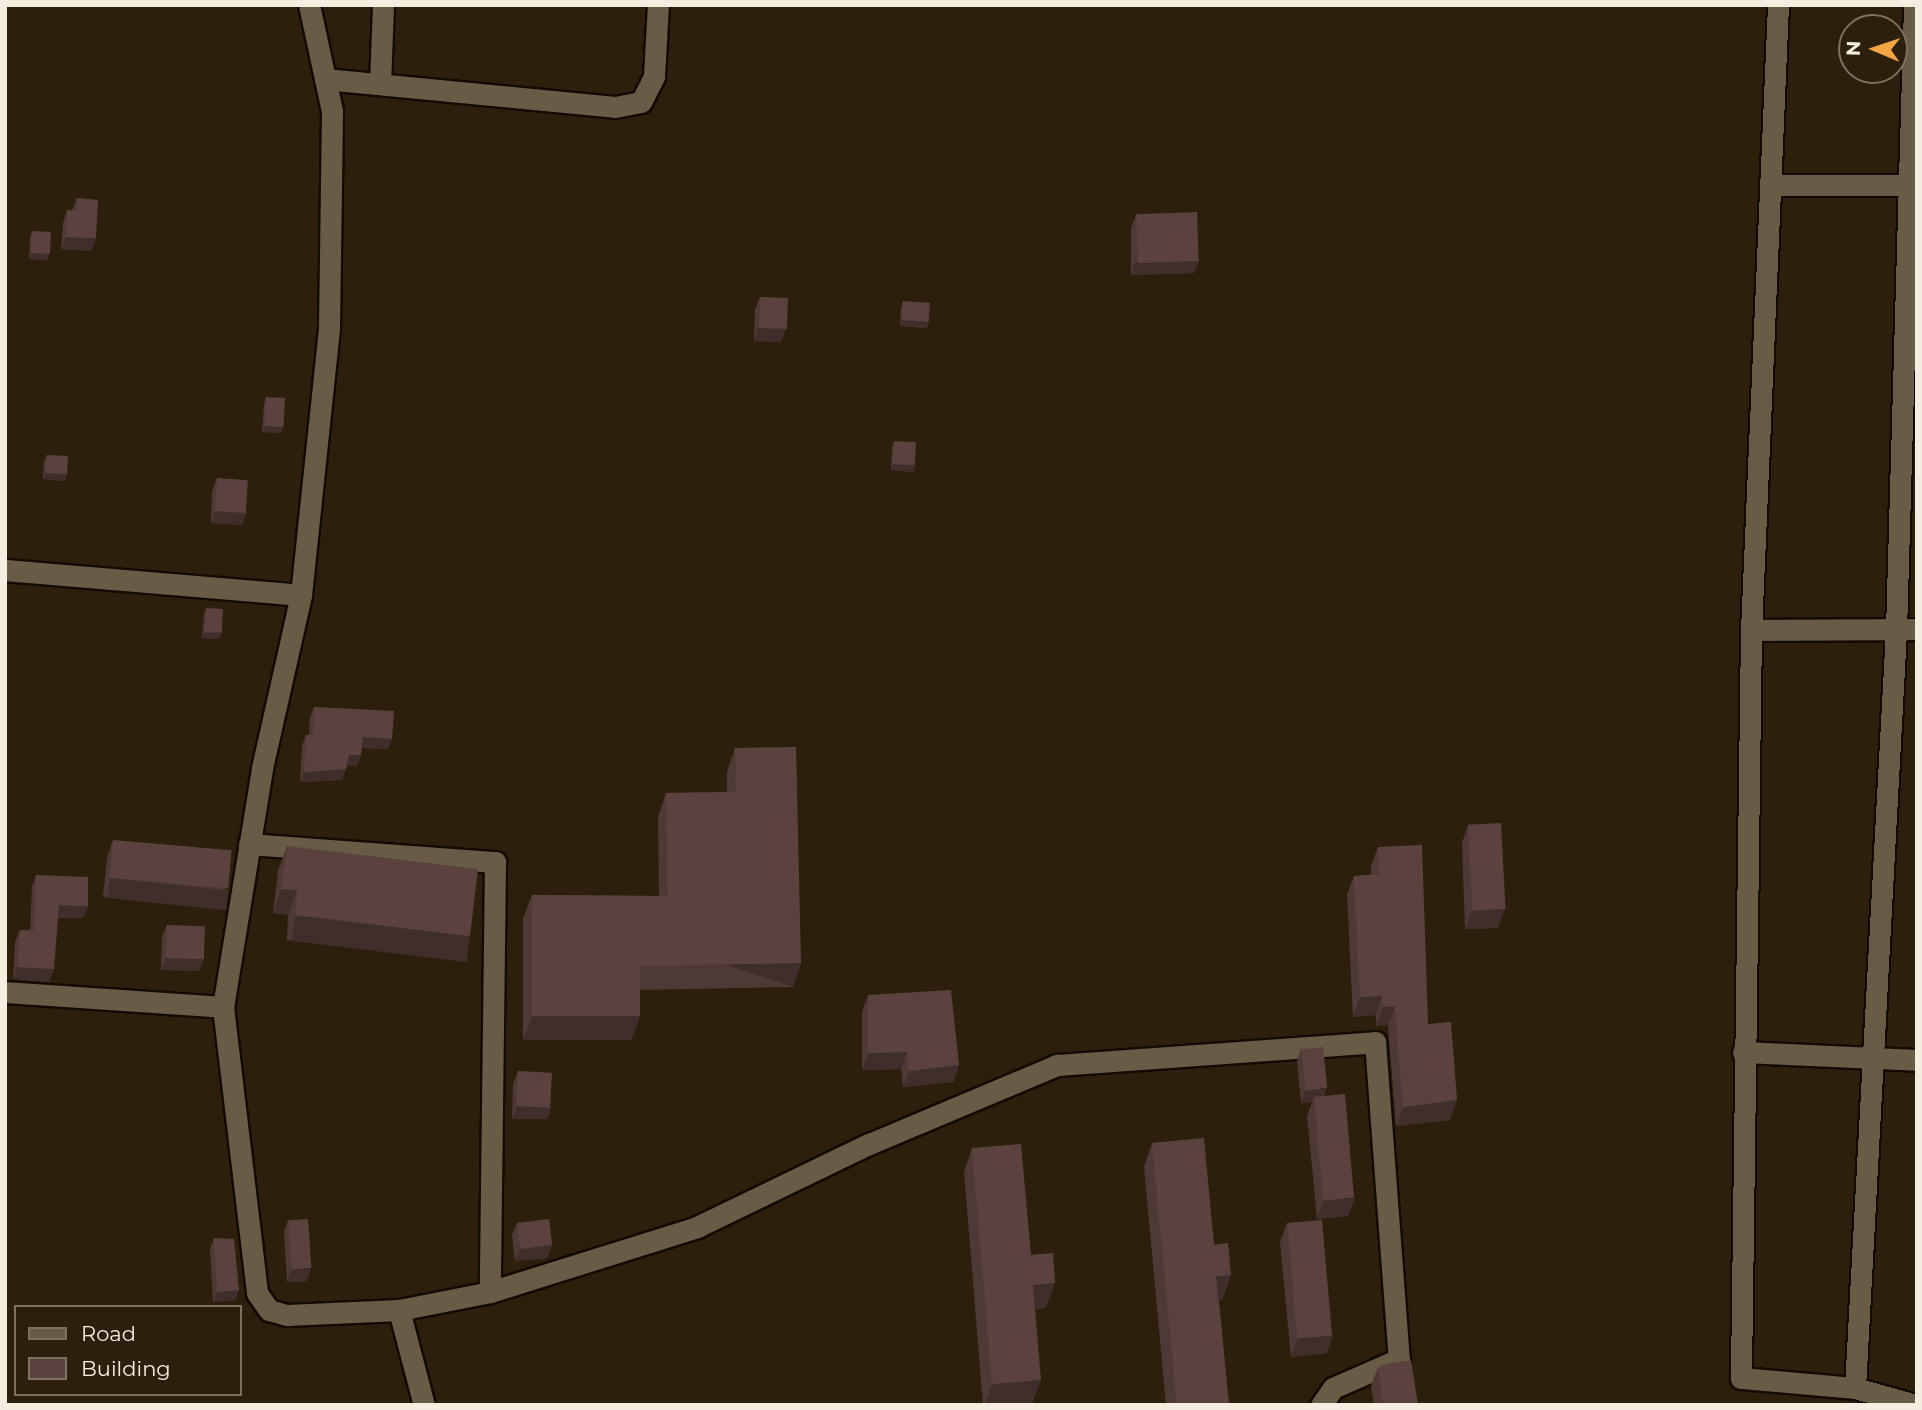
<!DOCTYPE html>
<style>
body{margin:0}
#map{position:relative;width:1922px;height:1410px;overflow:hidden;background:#2c200c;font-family:Montserrat,sans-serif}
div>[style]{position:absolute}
.roads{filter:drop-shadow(2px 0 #140a00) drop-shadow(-2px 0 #140a00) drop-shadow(0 2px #140a00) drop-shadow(0 -2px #140a00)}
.minor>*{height:21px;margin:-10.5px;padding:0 10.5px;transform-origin:10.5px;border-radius:10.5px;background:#695c46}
.wall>*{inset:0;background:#4f3936}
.shaded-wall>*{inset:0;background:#402e2c;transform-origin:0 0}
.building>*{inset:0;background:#5c423f;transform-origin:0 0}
span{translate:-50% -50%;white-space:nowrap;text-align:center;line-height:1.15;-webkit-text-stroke:7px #2c200c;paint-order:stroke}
.frame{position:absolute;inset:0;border:7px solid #f5ede0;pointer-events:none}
.legend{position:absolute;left:14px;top:1305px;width:228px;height:91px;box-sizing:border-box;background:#2c200c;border:2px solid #7c7261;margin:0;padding:9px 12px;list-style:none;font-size:21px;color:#f5ede0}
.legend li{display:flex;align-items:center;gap:14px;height:35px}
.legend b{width:35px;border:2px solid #7c7261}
.north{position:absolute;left:1838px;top:14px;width:70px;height:70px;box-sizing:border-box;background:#2c200c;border:2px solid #7c7261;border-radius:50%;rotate:272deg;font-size:19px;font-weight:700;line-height:28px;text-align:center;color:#f5ede0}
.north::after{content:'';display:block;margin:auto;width:24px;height:32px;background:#f3a443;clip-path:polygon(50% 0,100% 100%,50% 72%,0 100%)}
</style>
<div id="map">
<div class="roads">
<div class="minor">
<div style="left:1778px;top:5px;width:626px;rotate:92.47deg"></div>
<div style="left:1751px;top:630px;width:748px;rotate:90.77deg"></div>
<div style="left:1741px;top:1378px;width:114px;rotate:5deg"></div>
<div style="left:1855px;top:1388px;width:758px;rotate:-86.9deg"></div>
<div style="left:1896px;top:631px;width:626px;rotate:-88.35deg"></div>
<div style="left:325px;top:79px;width:291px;rotate:5.5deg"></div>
<div style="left:615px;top:107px;width:26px;rotate:-11deg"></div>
<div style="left:641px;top:102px;width:29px;rotate:-63deg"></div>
<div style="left:654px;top:76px;width:71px;rotate:-86.8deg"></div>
<div style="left:380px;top:84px;width:79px;rotate:-87.8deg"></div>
<div style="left:1771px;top:185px;width:146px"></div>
<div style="left:5px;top:570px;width:297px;rotate:4.8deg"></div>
<div style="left:1751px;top:630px;width:166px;rotate:-0.3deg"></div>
<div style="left:249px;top:844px;width:247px;rotate:4.2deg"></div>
<div style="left:495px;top:862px;width:430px;rotate:90.7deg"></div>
<div style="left:5px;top:992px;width:219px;rotate:3.9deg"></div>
<div style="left:223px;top:1007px;width:242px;rotate:-80.7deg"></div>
<div style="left:262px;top:768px;width:177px;rotate:-77.3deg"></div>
<div style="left:301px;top:595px;width:268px;rotate:-84deg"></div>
<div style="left:329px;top:328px;width:217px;rotate:-89.2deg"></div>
<div style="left:332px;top:111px;width:108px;rotate:-102.2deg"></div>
<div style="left:223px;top:1007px;width:288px;rotate:83.2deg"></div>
<div style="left:257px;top:1293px;width:21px;rotate:55deg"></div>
<div style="left:269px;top:1310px;width:19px;rotate:16deg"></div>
<div style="left:287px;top:1315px;width:112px;rotate:-2.6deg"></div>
<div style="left:399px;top:1310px;width:93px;rotate:-11.2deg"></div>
<div style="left:490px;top:1292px;width:217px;rotate:-17.4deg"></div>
<div style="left:697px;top:1227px;width:191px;rotate:-25.8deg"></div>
<div style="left:869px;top:1144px;width:204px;rotate:-22.8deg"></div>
<div style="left:1057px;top:1065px;width:319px;rotate:-4.1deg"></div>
<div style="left:1375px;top:1042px;width:318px;rotate:85.7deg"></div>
<div style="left:1399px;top:1359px;width:72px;rotate:156.3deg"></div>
<div style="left:1333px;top:1388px;width:21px;rotate:125deg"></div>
<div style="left:1743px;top:1052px;width:174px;rotate:2.6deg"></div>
<div style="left:399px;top:1310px;width:98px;rotate:75.3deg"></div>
<div style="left:1855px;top:1388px;width:63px;rotate:15.6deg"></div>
</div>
</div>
<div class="wall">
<div style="clip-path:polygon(77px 198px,96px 238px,91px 251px,61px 249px,63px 223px,67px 210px,72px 210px)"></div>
<div style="clip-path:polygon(1136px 215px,1199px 261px,1194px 273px,1131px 275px,1131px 228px)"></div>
<div style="clip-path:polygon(32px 231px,47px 260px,29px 259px,30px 237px)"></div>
<div style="clip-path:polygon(760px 297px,781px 342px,754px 341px,755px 309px)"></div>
<div style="clip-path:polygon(903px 301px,927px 328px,900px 326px,901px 308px)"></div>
<div style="clip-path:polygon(266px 397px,283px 427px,281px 433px,262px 432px,264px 404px)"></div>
<div style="clip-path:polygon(894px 441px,915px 465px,913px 472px,891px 470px,892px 447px)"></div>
<div style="clip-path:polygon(47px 455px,65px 481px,43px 479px,44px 461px)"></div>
<div style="clip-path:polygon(217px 478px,242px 525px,211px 523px,212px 491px)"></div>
<div style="clip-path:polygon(206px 608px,219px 639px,202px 638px,204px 614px)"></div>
<div style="clip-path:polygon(314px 707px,388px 749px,362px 748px,357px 766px,347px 765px,342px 780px,300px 782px,302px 745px,306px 735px,309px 735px,310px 717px)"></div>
<div style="clip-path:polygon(735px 748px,801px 963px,793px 987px,640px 990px,640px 1016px,631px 1040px,523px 1040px,523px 919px,532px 895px,659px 896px,658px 817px,666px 793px,727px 792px,727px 772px)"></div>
<div style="clip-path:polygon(1468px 825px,1498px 928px,1465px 929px,1462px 843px)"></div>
<div style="clip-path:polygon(113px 840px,228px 890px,221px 908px,103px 897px,107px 858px)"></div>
<div style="clip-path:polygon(287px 846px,470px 936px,461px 960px,287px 940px,288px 915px,273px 913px,278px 871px)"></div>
<div style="clip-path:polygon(1378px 847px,1428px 1024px,1450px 1120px,1396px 1126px,1388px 1025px,1376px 1026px,1376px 1015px,1353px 1017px,1347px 895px,1354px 876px,1371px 875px,1371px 866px)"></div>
<div style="clip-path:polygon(36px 875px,88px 906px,83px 918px,58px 918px,49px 982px,13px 979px,15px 942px,20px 930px,30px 930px,32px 887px)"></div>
<div style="clip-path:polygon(167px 925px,199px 971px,161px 970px,162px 937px)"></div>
<div style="clip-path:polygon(868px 995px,959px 1065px,953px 1082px,903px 1087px,901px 1069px,862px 1070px,862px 1012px)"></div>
<div style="clip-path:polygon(1301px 1048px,1324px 1097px,1348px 1216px,1317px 1219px,1307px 1116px,1312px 1102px,1301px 1103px,1297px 1061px)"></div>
<div style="clip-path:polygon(518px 1071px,551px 1107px,547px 1119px,512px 1119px,513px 1084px)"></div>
<div style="clip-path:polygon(1152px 1143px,1231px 1275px,1222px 1300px,1219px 1300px,1229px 1405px,1166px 1405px,1144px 1167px)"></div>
<div style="clip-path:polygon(972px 1148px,1031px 1255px,1046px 1308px,1035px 1309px,1032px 1404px,983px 1405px,964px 1172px)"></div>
<div style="clip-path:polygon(288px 1220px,307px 1281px,287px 1282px,284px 1232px)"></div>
<div style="clip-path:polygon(517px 1223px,552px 1245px,547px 1258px,515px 1261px,512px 1235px)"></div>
<div style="clip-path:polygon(1287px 1223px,1327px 1353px,1291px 1357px,1280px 1242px)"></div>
<div style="clip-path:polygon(214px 1238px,239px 1290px,235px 1300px,213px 1302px,210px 1249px)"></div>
<div style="clip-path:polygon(1378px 1367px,1418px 1405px,1374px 1405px,1371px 1386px)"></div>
</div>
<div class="shaded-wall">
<div style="clip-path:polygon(66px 237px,96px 238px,91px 251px,61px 249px)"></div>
<div style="clip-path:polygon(31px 253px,49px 254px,47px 260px,29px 259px)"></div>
<div style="clip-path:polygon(1199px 261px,1194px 273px,1131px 275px,1135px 262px)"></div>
<div style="clip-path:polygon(902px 320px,929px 321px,927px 328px,900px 326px)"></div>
<div style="clip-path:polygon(758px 328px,786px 329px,781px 342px,754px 341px)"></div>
<div style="clip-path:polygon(265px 426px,283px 427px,281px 433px,262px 432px)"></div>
<div style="clip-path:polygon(893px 464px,915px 465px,913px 472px,891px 470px)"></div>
<div style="clip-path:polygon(46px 473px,67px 474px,65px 481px,43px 479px)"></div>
<div style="clip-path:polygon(215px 511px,247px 512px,242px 525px,211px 523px)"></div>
<div style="clip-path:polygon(204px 632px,222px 633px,219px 639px,202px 638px)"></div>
<div style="clip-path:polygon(363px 737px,392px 739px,388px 749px,359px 748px)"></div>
<div style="clip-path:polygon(349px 755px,361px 755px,357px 766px,345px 765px)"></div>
<div style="clip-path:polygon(346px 769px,342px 780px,300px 782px,304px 772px)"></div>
<div style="left:110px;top:878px;width:119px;height:20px;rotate:6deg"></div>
<div style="clip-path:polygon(281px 889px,297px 890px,288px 915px,273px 913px)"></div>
<div style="clip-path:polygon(59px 905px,88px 906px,83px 918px,55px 917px)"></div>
<div style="clip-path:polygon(1505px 909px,1498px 928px,1465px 929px,1472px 911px)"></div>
<div style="left:295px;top:915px;width:176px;height:26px;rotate:7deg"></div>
<div style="clip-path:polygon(166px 958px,204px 959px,199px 971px,161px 970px)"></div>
<div style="left:801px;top:963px;width:25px;height:161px;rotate:108deg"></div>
<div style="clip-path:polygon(17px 967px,54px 969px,49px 982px,13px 979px)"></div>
<div style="clip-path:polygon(1382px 996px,1376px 1015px,1353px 1017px,1360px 997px)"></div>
<div style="clip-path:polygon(1395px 1006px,1388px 1025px,1376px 1026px,1383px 1007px)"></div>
<div style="clip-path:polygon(532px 1016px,640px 1016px,631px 1040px,523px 1040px)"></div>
<div style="clip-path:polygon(907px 1052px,901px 1069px,862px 1070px,868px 1053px)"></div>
<div style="clip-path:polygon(959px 1065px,953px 1082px,903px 1087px,909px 1071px)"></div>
<div style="clip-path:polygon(1327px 1088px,1322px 1101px,1314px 1098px,1312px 1102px,1301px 1103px,1305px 1091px)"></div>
<div style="clip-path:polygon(1457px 1100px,1450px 1120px,1396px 1126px,1403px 1107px)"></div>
<div style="clip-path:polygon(517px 1106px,551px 1107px,547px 1119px,512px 1119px)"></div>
<div style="clip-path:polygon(1355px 1198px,1348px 1216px,1317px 1219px,1323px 1201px)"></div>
<div style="clip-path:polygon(552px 1245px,547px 1258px,515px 1261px,520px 1249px)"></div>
<div style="clip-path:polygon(311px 1268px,307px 1281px,287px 1282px,291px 1270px)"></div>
<div style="clip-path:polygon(1231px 1275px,1222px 1300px,1208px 1301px,1216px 1276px)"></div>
<div style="clip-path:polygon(1055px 1283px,1046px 1308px,1024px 1310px,1033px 1285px)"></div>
<div style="clip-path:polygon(239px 1290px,235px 1300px,213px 1302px,217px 1292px)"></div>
<div style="clip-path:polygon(1333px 1335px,1327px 1353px,1291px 1357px,1298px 1338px)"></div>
<div style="clip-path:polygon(1041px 1380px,1032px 1404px,985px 1405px,992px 1384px)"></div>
</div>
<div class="building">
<div style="clip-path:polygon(77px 198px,98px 200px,96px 238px,66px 237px,67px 210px,76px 211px)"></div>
<div style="left:1197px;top:212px;width:49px;height:61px;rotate:88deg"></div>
<div style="left:32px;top:231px;width:19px;height:22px;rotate:3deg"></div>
<div style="left:760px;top:297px;width:28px;height:31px;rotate:2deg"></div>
<div style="left:903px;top:301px;width:27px;height:19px;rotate:4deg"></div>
<div style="left:266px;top:397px;width:19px;height:29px;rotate:3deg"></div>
<div style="left:894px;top:441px;width:22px;height:23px;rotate:3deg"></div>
<div style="left:47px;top:455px;width:21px;height:18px;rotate:3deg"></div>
<div style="left:217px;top:478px;width:31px;height:33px;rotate:4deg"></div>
<div style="left:206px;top:608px;width:17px;height:24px;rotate:3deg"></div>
<div style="clip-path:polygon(314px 707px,394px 711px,392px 739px,363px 737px,361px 755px,349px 755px,346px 769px,304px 772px,306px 735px,313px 735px)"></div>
<div style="clip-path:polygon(796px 747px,801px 963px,640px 966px,640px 1016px,532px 1016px,532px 895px,668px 896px,666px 793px,736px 792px,735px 748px)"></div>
<div style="left:1501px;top:823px;width:86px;height:33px;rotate:87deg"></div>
<div style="left:113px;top:840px;width:119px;height:38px;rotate:5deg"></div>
<div style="clip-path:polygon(1422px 845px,1428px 1024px,1451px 1022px,1457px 1100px,1403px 1107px,1395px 1006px,1383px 1007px,1382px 996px,1360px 997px,1354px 876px,1379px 874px,1378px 847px)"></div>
<div style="clip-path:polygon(287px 846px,478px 869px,470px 936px,295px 915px,297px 890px,281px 889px)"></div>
<div style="clip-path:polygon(36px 875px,88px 877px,88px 906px,59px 905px,54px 969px,17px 967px,20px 930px,34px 931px)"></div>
<div style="left:167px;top:925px;width:38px;height:33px;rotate:2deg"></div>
<div style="clip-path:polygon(951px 990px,959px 1065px,909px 1071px,907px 1052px,868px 1053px,868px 995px)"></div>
<div style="left:1323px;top:1047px;width:41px;height:22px;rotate:84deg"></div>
<div style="left:518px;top:1071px;width:34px;height:35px;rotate:3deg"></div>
<div style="left:1345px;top:1094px;width:104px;height:31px;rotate:85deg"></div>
<div style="clip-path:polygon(1204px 1138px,1214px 1245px,1228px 1243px,1231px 1275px,1216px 1276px,1229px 1405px,1177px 1405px,1152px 1143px)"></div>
<div style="clip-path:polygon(1021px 1144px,1031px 1255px,1053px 1253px,1055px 1283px,1033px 1285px,1041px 1380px,992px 1384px,972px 1148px)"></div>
<div style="left:308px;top:1219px;width:49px;height:20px;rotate:86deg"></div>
<div style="left:549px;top:1219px;width:26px;height:32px;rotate:83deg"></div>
<div style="left:1322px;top:1220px;width:116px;height:35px;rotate:85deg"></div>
<div style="clip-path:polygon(214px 1238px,234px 1239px,239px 1290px,217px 1292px)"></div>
<div style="clip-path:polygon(1411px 1360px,1418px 1405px,1383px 1405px,1378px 1367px,1385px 1364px)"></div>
</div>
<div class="frame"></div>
<ul class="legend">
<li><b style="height:9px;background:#695c46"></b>Road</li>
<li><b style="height:19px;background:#5c423f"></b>Building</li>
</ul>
<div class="north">N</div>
</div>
